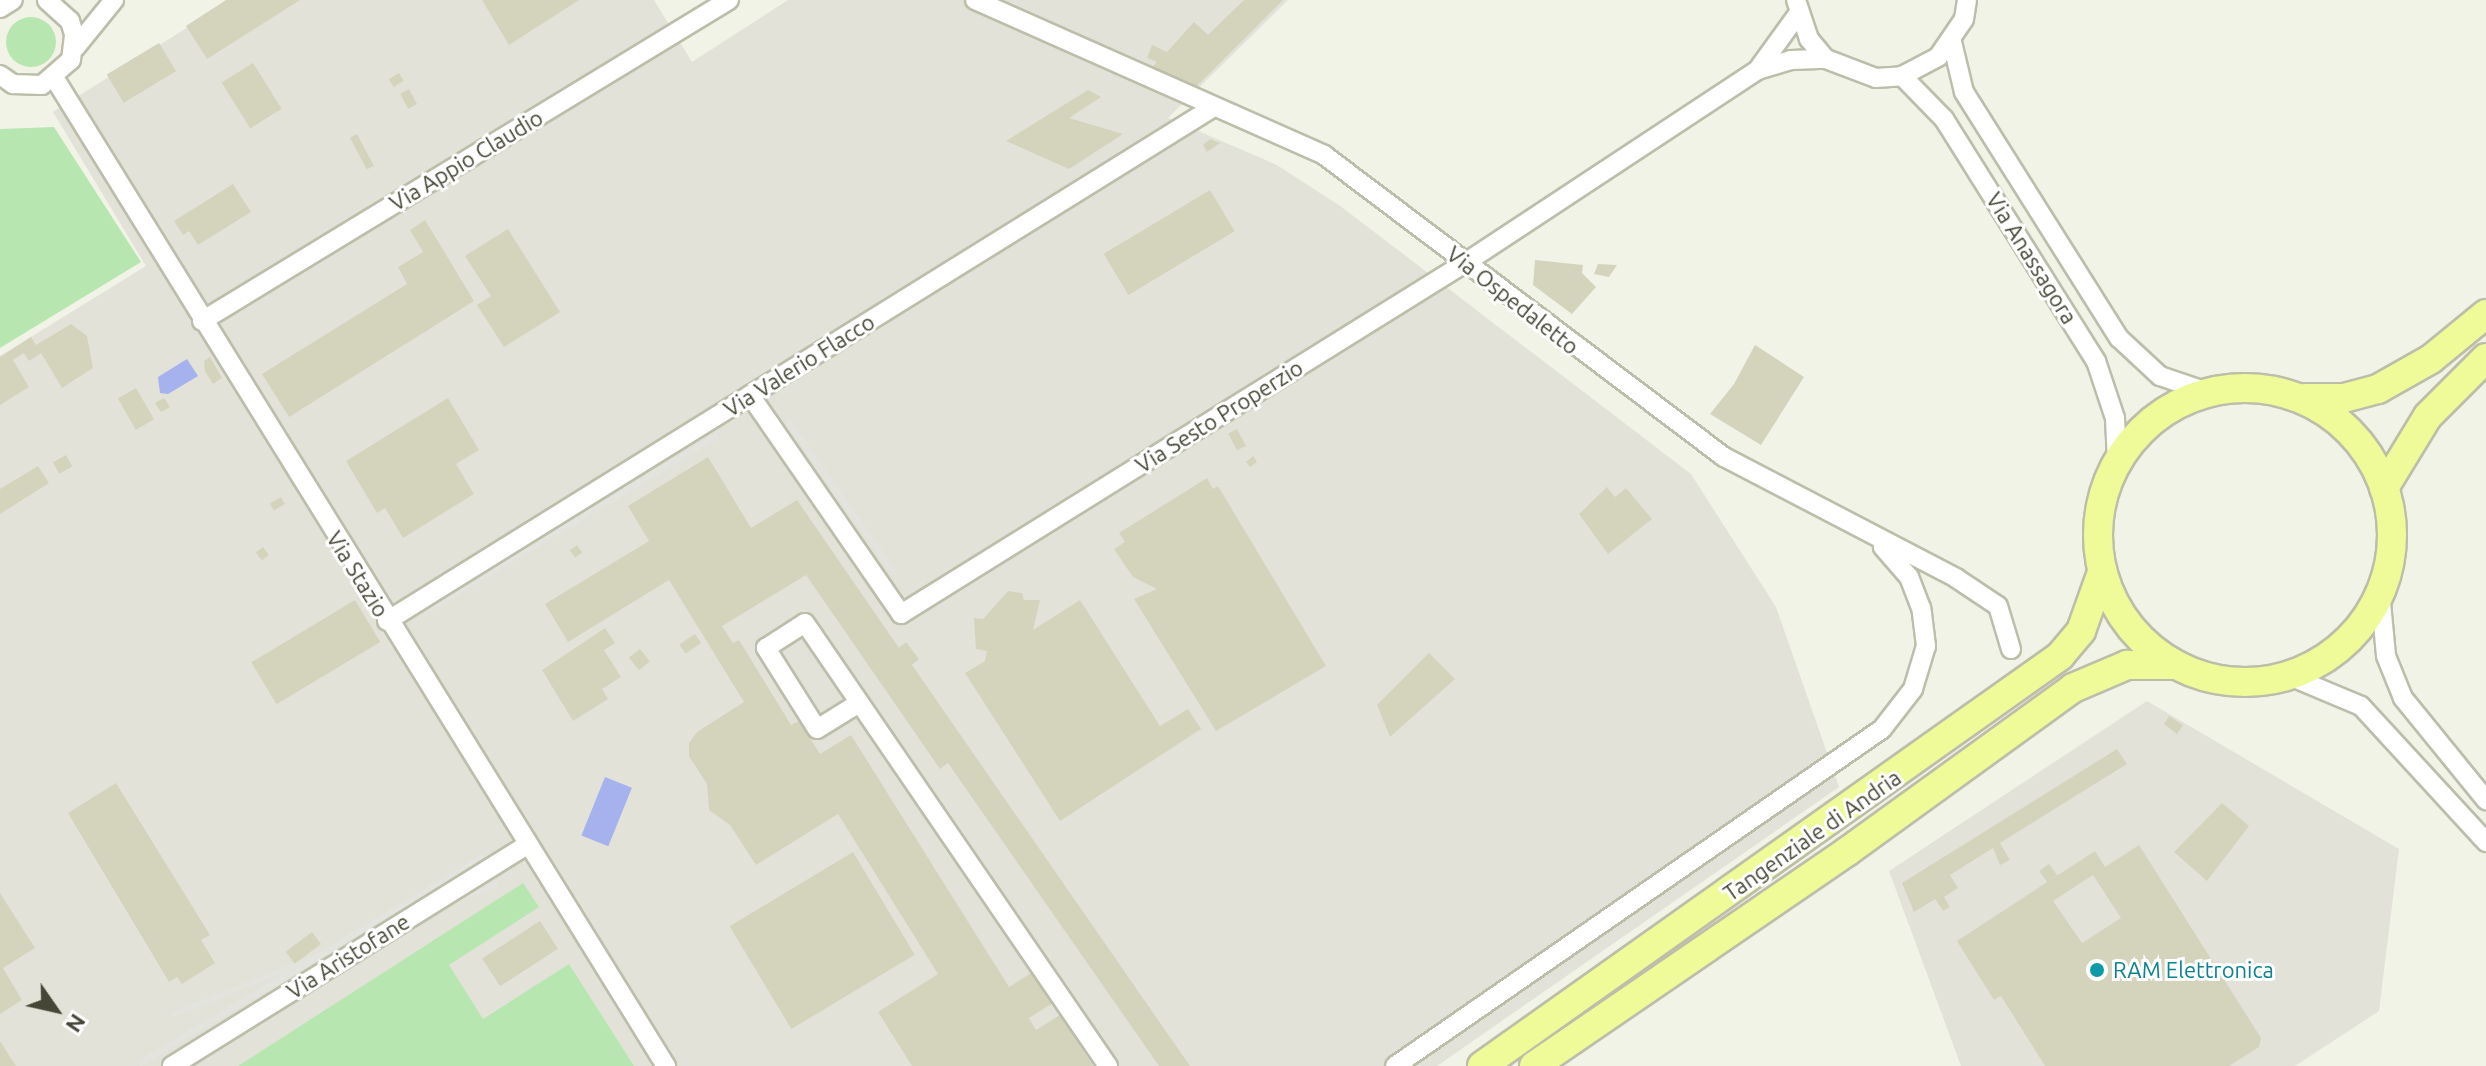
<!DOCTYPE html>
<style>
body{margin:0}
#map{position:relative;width:2486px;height:1066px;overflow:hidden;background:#f2f3e7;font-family:Ubuntu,sans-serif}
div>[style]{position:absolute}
.industrial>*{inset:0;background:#e2e2d9}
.green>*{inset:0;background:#b8e6b1}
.round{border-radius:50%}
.parking>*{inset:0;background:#e4e4df;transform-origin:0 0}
.water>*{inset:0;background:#a5b2ee;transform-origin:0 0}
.building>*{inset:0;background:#d4d4bd;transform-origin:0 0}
.roads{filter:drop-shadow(2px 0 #bdbeaa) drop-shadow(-2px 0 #bdbeaa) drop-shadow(0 2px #bdbeaa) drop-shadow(0 -2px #bdbeaa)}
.minor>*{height:18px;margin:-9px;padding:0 9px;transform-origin:9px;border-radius:9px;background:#fff}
.primary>*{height:28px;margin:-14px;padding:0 14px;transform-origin:14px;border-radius:14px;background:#eefb98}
.primary>.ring{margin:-14px;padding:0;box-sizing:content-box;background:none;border:28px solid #eefb98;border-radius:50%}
.dots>*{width:22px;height:22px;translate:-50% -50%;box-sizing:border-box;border:4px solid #fff;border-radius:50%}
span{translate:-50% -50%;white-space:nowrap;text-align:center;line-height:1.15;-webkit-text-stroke:6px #fff;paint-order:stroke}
.street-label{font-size:22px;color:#464636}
.culture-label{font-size:22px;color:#0d838f}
.left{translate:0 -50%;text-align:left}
.north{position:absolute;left:16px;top:970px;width:80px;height:80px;-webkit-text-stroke:6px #fff;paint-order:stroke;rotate:124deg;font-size:22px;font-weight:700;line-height:32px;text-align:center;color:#464636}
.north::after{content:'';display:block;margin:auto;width:28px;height:36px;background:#464636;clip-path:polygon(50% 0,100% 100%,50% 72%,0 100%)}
</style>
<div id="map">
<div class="industrial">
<div style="clip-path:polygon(231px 0,654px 0,692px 62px,788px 0,1288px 0,1168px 118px,1277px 165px,1343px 208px,1691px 474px,1776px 607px,1839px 787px,1437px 1066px,0 1066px,0 356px,146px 266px,53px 112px)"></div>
<div style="clip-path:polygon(2147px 701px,2399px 849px,2379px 1011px,2295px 1066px,1961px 1066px,1889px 871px)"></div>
</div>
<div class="green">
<div class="round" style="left:6px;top:17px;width:50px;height:50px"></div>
<div style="clip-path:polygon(54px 127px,141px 262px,0 348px,0 129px)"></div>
<div style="clip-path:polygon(523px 883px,539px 907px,449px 965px,483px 1019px,569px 964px,634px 1066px,238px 1066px)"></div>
</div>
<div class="parking">
<div style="left:790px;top:419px;width:185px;height:6px;rotate:55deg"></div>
<div style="left:716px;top:433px;width:6px;height:336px;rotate:59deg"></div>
<div style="left:481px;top:855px;width:6px;height:400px;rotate:59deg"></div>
<div style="left:497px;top:881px;width:5px;height:351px;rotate:68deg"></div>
</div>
<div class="water">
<div style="clip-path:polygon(187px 359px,198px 376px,168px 394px,160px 393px,158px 377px)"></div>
<div style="left:605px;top:777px;width:29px;height:63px;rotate:22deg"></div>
</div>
<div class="building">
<div style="clip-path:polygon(226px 0,300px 0,207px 59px,186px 26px)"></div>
<div style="clip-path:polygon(482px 0,579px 0,509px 45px)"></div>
<div style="clip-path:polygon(1244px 0,1283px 0,1197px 86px,1152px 67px,1157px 62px,1147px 58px,1152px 45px,1167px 52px,1194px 22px,1208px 35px)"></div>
<div style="left:159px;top:43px;width:33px;height:61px;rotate:59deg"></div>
<div style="left:253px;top:63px;width:54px;height:37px;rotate:58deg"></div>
<div style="left:399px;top:73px;width:9px;height:12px;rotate:58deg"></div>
<div style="left:409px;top:89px;width:17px;height:10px;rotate:62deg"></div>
<div style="clip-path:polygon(1088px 90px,1101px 97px,1069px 118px,1123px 134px,1069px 169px,1006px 141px)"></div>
<div style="left:357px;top:134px;width:36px;height:8px;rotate:62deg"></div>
<div style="clip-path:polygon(1210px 139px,1220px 143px,1207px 152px,1203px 145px)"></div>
<div style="clip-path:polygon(233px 184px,251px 212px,198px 245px,189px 231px,183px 235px,174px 221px)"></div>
<div style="left:1210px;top:190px;width:48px;height:124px;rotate:59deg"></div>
<div style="clip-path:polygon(425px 220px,474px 301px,289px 417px,262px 374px,407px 284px,398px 267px,423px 252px,410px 230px)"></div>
<div style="clip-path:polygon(508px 229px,560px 312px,504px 347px,477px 305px,491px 296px,465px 256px)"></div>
<div style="clip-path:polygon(1535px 260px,1583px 265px,1582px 273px,1596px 287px,1572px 314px,1533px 285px)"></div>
<div style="clip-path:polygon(1598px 264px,1617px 265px,1609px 277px,1594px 274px)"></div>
<div style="clip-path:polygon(71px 324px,87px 336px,93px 368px,62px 388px,41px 353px,29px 361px,24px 353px,13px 360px,29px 387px,0 405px,0 357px,31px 337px,36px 345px)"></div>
<div style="clip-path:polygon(1755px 345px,1804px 377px,1761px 445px,1710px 414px,1734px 384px)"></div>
<div style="clip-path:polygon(210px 357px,222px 378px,213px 384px,205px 371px,204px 361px)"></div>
<div style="left:136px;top:388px;width:36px;height:21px;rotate:60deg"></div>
<div style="clip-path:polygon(164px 398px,170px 407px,161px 412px,155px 403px)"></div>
<div style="clip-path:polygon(448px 398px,479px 450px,456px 464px,474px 494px,403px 538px,385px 508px,377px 513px,346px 461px)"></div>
<div style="left:1237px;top:429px;width:19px;height:10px;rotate:62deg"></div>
<div style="left:66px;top:455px;width:13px;height:15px;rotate:61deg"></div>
<div style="clip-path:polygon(1253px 456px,1257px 462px,1250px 467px,1246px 462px)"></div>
<div style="clip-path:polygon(708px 457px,751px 528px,797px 500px,899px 648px,906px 642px,919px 659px,912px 665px,1190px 1066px,1159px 1066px,948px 763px,940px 769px,806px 575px,722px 626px,733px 643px,739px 640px,791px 725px,799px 721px,820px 754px,851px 735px,1009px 987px,1033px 972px,1053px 1003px,1029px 1018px,1036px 1030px,1060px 1015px,1093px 1066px,912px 1066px,878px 1012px,938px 974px,838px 814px,756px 865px,730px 825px,709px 810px,707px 784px,689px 756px,689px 743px,697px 732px,744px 702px,669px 580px,568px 642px,545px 604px,649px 541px,628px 506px)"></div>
<div style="clip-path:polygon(38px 466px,49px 483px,0 514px,0 489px)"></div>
<div style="clip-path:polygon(1207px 478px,1213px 489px,1218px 486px,1326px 666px,1216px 731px,1134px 599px,1157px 589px,1133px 577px,1114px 549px,1125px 542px,1119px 533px)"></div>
<div style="clip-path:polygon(1607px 487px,1615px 497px,1626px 488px,1652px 519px,1608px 554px,1579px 514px)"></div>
<div style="left:281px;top:497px;width:8px;height:13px;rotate:60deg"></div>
<div style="left:577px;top:545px;width:9px;height:9px;rotate:54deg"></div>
<div style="left:263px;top:547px;width:10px;height:9px;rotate:53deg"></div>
<div style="clip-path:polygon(1008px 591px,1022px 593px,1024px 600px,1040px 600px,1033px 630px,1080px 600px,1160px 726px,1188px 709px,1201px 729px,1060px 821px,965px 673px,985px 661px,987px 651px,976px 649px,974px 618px,983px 619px)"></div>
<div style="left:355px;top:600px;width:49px;height:121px;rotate:59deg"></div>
<div style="clip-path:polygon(605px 628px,615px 643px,604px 650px,621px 677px,602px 689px,608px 699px,573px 721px,542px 670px)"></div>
<div style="left:695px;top:634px;width:11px;height:19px;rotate:56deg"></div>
<div style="left:640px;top:649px;width:16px;height:14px;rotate:52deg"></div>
<div style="clip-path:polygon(1429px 653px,1455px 679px,1390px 737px,1377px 705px)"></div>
<div style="clip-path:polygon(2169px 716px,2183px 725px,2177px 734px,2164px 724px)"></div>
<div style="clip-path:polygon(2117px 749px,2127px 764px,2000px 843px,2010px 860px,2000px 865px,1993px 848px,1950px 875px,1958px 888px,1944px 897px,1950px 907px,1943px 911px,1935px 899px,1914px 912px,1902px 883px)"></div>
<div style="clip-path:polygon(116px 783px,210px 935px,201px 940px,215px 963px,182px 984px,177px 977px,169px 982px,68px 813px)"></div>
<div style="clip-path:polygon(2222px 803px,2249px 826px,2207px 881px,2174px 852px)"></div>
<div style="clip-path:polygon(evenodd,2139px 845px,2261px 1038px,2259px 1047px,2229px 1066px,2045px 1066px,2001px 996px,1994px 1000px,1957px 941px,2095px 851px,2105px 867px,2139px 845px,2093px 875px,2121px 918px,2082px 943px,2053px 901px,2093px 875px)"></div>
<div style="left:853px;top:852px;width:120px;height:144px;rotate:59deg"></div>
<div style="left:2049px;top:864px;width:14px;height:12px;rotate:54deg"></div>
<div style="clip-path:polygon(0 893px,35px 948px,3px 968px,22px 1000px,0 1014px)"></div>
<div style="left:540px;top:921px;width:33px;height:69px;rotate:57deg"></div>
<div style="left:312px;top:932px;width:15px;height:33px;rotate:53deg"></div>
<div style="clip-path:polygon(0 1041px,16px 1066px,0 1066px)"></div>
</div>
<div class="roads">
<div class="minor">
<div style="left:975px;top:0;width:382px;rotate:23.9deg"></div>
<div style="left:1324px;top:155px;width:501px;rotate:37.05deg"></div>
<div style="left:1724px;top:457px;width:262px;rotate:27.5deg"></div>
<div style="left:1956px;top:578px;width:50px;rotate:33.7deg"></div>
<div style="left:1998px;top:606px;width:45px;rotate:73.2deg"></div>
<div style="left:1796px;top:0;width:41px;rotate:71.6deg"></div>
<div style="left:1809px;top:39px;width:26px;rotate:50deg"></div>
<div style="left:1826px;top:59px;width:53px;rotate:20.8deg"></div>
<div style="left:1876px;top:78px;width:26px;rotate:-4deg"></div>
<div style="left:1902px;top:76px;width:41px;rotate:-27.8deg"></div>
<div style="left:1938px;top:57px;width:46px;rotate:-55.6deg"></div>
<div style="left:1964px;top:19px;width:19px;rotate:-81deg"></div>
<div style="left:0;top:8px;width:15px;rotate:-32deg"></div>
<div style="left:1952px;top:42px;width:51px;rotate:76.5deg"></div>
<div style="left:1964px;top:92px;width:291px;rotate:57.8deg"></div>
<div style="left:2119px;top:338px;width:56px;rotate:42.8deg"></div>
<div style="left:2160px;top:376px;width:50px;rotate:18.8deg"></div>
<div style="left:75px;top:48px;width:62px;rotate:-50.9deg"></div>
<div style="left:1759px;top:68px;width:67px;rotate:-54.2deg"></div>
<div style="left:0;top:75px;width:16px;rotate:35deg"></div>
<div style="left:13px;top:84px;width:29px;rotate:2deg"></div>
<div style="left:42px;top:85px;width:38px;rotate:-41deg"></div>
<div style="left:71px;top:60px;width:26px;rotate:-83deg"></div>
<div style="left:74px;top:34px;width:14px;rotate:-107deg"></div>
<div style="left:70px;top:21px;width:31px;rotate:-138deg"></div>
<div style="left:1902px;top:76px;width:60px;rotate:45.7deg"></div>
<div style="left:1944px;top:119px;width:286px;rotate:57.9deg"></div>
<div style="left:2096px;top:361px;width:60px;rotate:71.6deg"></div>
<div style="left:2115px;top:418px;width:44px;rotate:87.4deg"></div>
<div style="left:55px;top:79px;width:1161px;rotate:58.24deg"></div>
<div style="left:202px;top:321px;width:617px;rotate:-31.35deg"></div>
<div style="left:750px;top:395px;width:266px;rotate:55.4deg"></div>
<div style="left:901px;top:614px;width:664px;rotate:-31.9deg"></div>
<div style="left:1465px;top:263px;width:351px;rotate:-33.4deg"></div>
<div style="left:1758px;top:70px;width:34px;rotate:-17deg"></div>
<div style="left:1791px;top:60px;width:35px;rotate:-2deg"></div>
<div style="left:2380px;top:592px;width:64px;rotate:84.6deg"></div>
<div style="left:2386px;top:656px;width:45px;rotate:68deg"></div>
<div style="left:2403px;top:698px;width:132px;rotate:50.9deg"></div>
<div style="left:387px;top:621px;width:971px;rotate:-31.87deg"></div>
<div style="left:2287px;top:675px;width:80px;rotate:22.7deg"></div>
<div style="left:2361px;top:706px;width:185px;rotate:47.4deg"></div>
<div style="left:859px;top:703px;width:49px;rotate:148.2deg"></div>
<div style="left:817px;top:729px;width:96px;rotate:-122.2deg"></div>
<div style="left:766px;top:648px;width:46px;rotate:-32.7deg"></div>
<div style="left:805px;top:623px;width:537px;rotate:55.63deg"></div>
<div style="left:172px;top:1066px;width:416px;rotate:-31.9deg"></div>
<div style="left:1395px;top:1066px;width:592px;rotate:-34.68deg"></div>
<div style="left:1882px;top:729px;width:51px;rotate:-52.2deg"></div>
<div style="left:1913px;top:689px;width:45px;rotate:-73.2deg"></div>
<div style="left:1926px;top:646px;width:38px;rotate:-97deg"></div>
<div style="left:1921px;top:608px;width:33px;rotate:-111deg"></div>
<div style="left:1909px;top:577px;width:40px;rotate:-131deg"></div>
</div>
<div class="primary">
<div class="ring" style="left:2098px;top:388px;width:266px;height:266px"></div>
<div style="left:2305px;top:398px;width:39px"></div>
<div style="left:2344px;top:398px;width:35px;rotate:-15deg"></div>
<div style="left:2378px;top:389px;width:61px;rotate:-29.5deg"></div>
<div style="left:2431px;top:359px;width:71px;rotate:-39.3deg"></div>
<div style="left:2384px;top:488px;width:84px;rotate:-58.6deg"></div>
<div style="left:2428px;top:416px;width:82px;rotate:-45deg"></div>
<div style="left:1482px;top:1066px;width:709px;rotate:-35.35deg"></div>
<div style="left:2060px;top:656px;width:33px;rotate:-50deg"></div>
<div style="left:2081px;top:631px;width:63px;rotate:-70.4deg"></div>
<div style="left:1534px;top:1066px;width:381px;rotate:-34.4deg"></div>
<div style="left:1848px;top:851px;width:278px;rotate:-35.9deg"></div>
<div style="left:2073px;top:688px;width:59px;rotate:-23.1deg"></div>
<div style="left:2127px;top:665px;width:49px"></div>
</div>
</div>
<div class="dots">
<div style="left:2097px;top:970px;background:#0f9aa8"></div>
</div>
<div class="street-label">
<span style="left:466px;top:160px;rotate:-31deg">Via Appio Claudio</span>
<span style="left:2032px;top:258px;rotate:58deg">Via Anassagora</span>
<span style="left:1513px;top:300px;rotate:38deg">Via Ospedaletto</span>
<span style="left:799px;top:365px;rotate:-32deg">Via Valerio Flacco</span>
<span style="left:1219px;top:416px;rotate:-32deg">Via Sesto Properzio</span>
<span style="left:358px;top:574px;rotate:58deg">Via Stazio</span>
<span style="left:1812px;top:835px;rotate:-35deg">Tangenziale di Andria</span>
<span style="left:348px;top:956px;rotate:-32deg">Via Aristofane</span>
</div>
<div class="culture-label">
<span class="left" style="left:2113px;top:970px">RAM Elettronica</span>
</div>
<div class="north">N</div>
</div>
